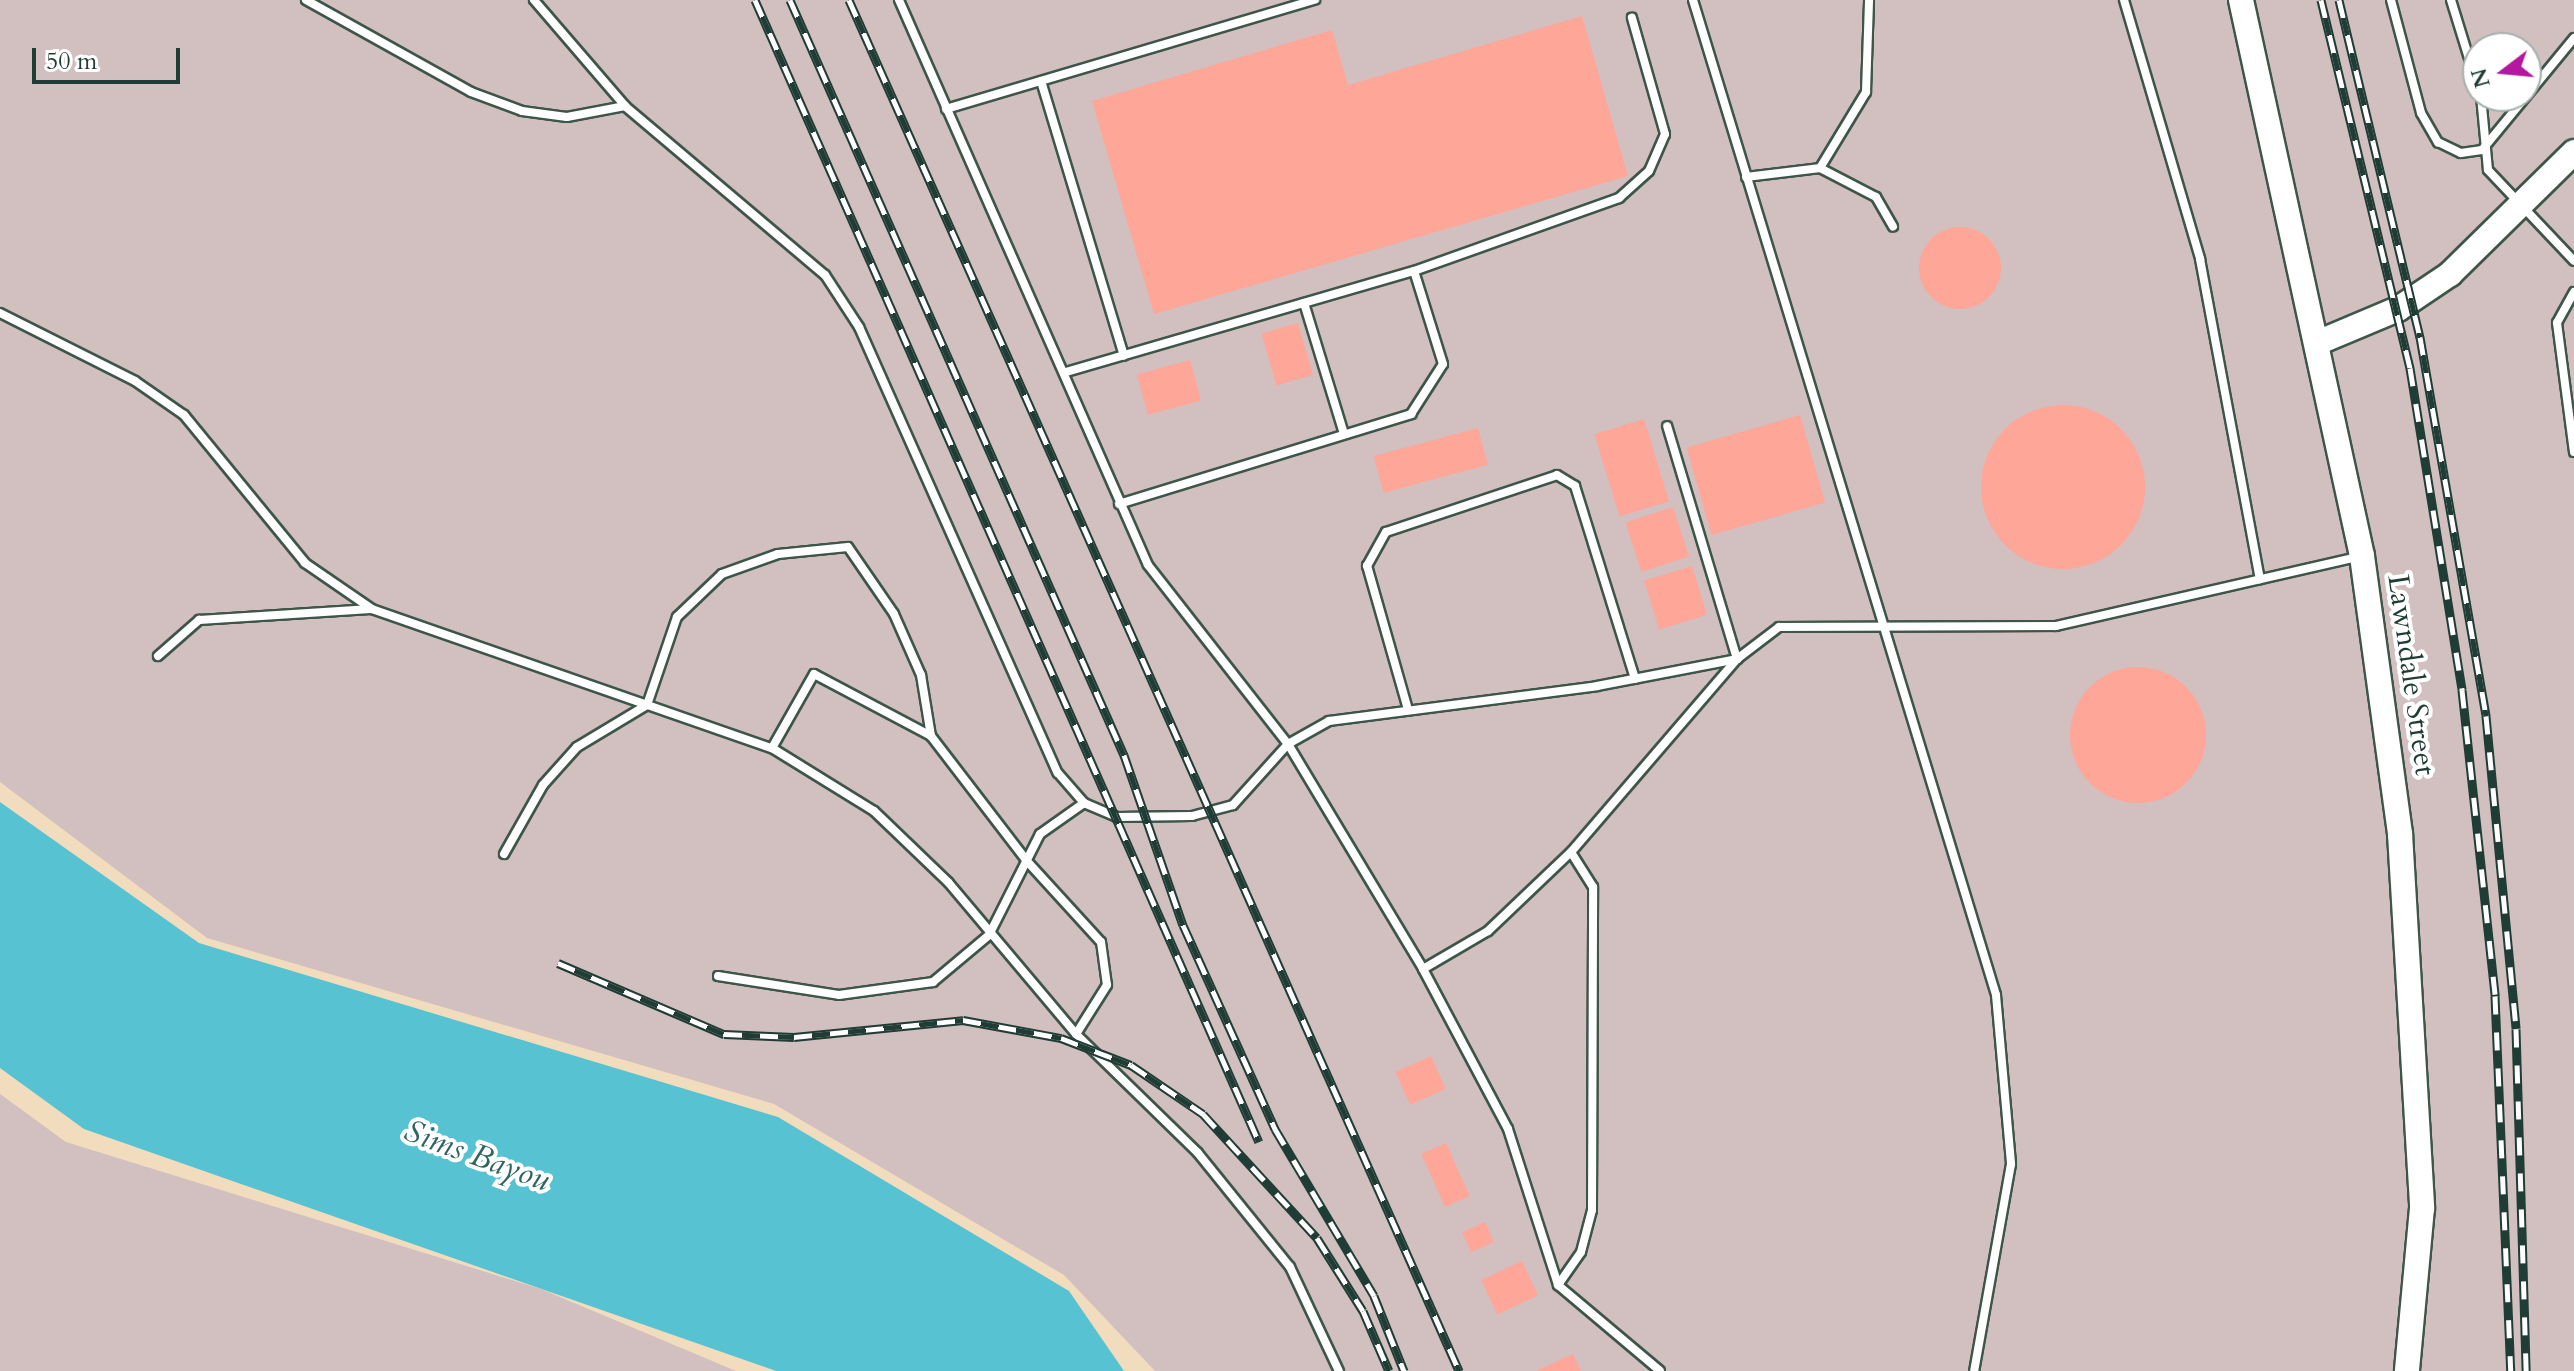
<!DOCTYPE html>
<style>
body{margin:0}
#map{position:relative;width:2574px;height:1371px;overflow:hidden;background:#f1ddbd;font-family:Cardo,serif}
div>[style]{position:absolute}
.industrial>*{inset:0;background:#d2bfc0}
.water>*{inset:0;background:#57c2d1}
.building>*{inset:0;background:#fea698;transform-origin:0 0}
.round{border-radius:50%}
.roads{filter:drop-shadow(2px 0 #3e5549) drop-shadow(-2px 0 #3e5549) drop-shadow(0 2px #3e5549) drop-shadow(0 -2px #3e5549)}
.lane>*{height:8px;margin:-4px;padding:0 4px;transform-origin:4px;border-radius:4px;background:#fff}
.secondary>*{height:24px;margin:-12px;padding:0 12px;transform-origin:12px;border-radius:12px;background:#fff}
.rail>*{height:9px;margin-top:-4.5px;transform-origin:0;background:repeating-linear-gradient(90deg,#fff 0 18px,#1f3d34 0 36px);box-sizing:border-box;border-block:2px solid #1f3d34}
span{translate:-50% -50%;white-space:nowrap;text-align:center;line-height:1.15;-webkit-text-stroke:8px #fff;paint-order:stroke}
.street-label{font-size:30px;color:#1f3d34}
.water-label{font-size:32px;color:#306563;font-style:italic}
.north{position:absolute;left:2462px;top:32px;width:80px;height:80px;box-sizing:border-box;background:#fff;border:2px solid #a5b1ae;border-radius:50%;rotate:254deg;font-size:22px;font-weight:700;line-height:32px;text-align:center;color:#1f3d34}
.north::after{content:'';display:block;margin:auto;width:28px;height:36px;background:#b5179e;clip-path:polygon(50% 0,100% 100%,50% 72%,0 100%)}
.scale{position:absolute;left:32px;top:48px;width:148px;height:36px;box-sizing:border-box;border:4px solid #1f3d34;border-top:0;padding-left:10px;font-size:24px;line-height:28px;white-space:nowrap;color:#1f3d34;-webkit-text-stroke:6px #fff;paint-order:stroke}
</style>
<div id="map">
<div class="industrial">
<div style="clip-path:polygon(evenodd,0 0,2574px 0,2574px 1371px,1155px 1371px,1064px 1275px,774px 1104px,207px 938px,0 782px,0 0,2478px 48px,2526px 48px,2526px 96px,2478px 96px,2478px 48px)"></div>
<div style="clip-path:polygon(0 1094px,66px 1142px,541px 1289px,736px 1371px,0 1371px)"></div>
</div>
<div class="water">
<div style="clip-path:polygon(0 802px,199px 943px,778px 1117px,1069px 1291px,1124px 1371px,776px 1371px,84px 1129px,0 1068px)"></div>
</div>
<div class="building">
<div style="clip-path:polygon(1582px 16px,1628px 176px,1154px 314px,1092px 101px,1332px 30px,1348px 85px)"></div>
<div class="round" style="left:1919px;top:227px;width:82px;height:82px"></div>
<div style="left:1298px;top:323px;width:54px;height:38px;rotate:74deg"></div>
<div style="left:1190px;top:360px;width:42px;height:55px;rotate:75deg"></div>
<div class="round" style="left:1981px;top:405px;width:164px;height:164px"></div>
<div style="left:1800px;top:415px;width:91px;height:118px;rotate:74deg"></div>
<div style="left:1644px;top:419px;width:86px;height:52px;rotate:73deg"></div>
<div style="left:1478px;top:428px;width:38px;height:108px;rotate:75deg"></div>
<div style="left:1673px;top:507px;width:52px;height:50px;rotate:72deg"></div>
<div style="left:1692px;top:566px;width:51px;height:50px;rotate:73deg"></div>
<div class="round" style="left:2070px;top:667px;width:136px;height:136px"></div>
<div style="left:1431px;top:1056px;width:36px;height:39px;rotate:66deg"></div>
<div style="left:1446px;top:1143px;width:58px;height:27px;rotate:66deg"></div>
<div style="left:1485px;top:1222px;width:22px;height:25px;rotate:66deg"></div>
<div style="left:1522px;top:1261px;width:38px;height:45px;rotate:65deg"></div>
<div style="clip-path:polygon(1573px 1354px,1581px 1371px,1536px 1371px)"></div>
</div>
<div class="roads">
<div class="lane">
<div style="left:306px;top:0;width:189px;rotate:29.1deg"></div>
<div style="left:471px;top:92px;width:54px;rotate:20.4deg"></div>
<div style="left:522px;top:111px;width:45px;rotate:7.6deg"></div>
<div style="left:567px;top:117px;width:59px;rotate:-10.7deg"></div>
<div style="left:534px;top:0;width:141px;rotate:49.3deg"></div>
<div style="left:626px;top:107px;width:260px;rotate:40.2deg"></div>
<div style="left:825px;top:275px;width:62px;rotate:56.8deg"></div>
<div style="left:859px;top:327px;width:488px;rotate:66deg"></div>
<div style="left:1058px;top:773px;width:40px;rotate:49deg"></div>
<div style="left:1084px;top:803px;width:36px;rotate:23deg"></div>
<div style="left:1117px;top:817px;width:75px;rotate:-0.8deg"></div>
<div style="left:1192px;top:816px;width:42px;rotate:-15deg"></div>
<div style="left:1233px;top:805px;width:82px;rotate:-48deg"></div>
<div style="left:1288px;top:744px;width:47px;rotate:-29.3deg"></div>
<div style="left:1329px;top:721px;width:270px;rotate:-7.4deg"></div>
<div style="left:1597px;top:686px;width:143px;rotate:-10.9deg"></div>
<div style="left:1737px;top:659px;width:53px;rotate:-37.3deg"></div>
<div style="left:1779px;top:627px;width:277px;rotate:-0.2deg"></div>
<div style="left:2056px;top:626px;width:309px;rotate:-12.9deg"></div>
<div style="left:899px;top:0;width:617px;rotate:66.22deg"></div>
<div style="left:1148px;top:565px;width:227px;rotate:52deg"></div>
<div style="left:1288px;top:744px;width:262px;rotate:59deg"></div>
<div style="left:1423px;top:969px;width:181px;rotate:62deg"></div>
<div style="left:1508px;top:1129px;width:164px;rotate:72.2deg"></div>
<div style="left:1558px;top:1285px;width:133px;rotate:40.1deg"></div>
<div style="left:1693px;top:0;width:1040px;rotate:73.06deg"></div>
<div style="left:1996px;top:995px;width:170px;rotate:84.9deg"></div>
<div style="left:2011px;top:1164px;width:210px;rotate:100.1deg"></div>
<div style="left:2124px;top:0;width:270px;rotate:73.6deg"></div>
<div style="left:2200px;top:259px;width:326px;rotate:79.4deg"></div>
<div style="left:2391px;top:0;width:117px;rotate:75.1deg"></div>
<div style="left:2421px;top:113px;width:34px;rotate:60deg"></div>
<div style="left:2438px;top:142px;width:25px;rotate:26deg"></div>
<div style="left:2461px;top:153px;width:21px;rotate:-8deg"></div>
<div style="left:2482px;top:150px;width:145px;rotate:-50.6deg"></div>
<div style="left:2451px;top:0;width:92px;rotate:72.9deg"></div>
<div style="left:1041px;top:81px;width:287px;rotate:73.2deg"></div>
<div style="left:2481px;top:96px;width:74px;rotate:84.6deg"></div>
<div style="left:2488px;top:170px;width:125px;rotate:46.6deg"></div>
<div style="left:946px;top:109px;width:385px;rotate:-16.5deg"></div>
<div style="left:1820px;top:168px;width:89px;rotate:-58.8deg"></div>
<div style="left:1866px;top:92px;width:92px;rotate:-88.1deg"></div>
<div style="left:1746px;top:177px;width:75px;rotate:-6.9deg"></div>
<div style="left:1820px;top:168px;width:63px;rotate:27.4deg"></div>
<div style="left:1876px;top:197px;width:34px;rotate:60deg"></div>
<div style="left:2574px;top:292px;width:35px;rotate:119deg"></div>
<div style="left:2557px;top:323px;width:130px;rotate:82.5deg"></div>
<div style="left:1304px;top:303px;width:137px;rotate:73deg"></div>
<div style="left:0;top:313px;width:151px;rotate:26.7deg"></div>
<div style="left:135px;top:381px;width:60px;rotate:34.8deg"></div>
<div style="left:184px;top:415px;width:191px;rotate:50.7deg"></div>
<div style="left:305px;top:563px;width:81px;rotate:34.5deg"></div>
<div style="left:372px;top:609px;width:423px;rotate:19.2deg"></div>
<div style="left:772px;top:748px;width:120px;rotate:31.7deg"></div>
<div style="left:874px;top:811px;width:103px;rotate:43.8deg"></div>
<div style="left:948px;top:882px;width:199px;rotate:49.9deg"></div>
<div style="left:1076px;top:1034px;width:170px;rotate:44.3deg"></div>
<div style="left:1198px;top:1153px;width:146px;rotate:51.1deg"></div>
<div style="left:1290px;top:1267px;width:115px;rotate:64.8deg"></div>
<div style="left:1066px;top:372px;width:362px;rotate:-16.2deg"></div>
<div style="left:1414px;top:271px;width:218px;rotate:-19.6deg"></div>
<div style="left:1619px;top:198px;width:40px;rotate:-42deg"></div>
<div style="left:1649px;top:171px;width:40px;rotate:-66.6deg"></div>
<div style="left:1665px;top:134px;width:121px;rotate:-105.9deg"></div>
<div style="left:1119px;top:504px;width:306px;rotate:-17.1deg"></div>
<div style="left:1411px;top:414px;width:59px;rotate:-57.4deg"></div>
<div style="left:1443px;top:364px;width:97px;rotate:-107.3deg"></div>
<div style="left:158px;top:656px;width:55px;rotate:-41.3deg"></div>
<div style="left:199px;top:620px;width:172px;rotate:-3.7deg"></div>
<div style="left:1407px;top:706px;width:146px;rotate:-105.9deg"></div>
<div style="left:1367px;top:566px;width:39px;rotate:-61deg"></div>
<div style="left:1386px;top:532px;width:180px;rotate:-18.4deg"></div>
<div style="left:1557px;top:475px;width:21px;rotate:31deg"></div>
<div style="left:1575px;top:486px;width:202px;rotate:72.7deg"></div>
<div style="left:772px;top:748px;width:85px;rotate:-60.4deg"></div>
<div style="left:814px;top:674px;width:132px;rotate:27.9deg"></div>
<div style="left:931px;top:736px;width:156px;rotate:52.5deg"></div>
<div style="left:1026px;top:860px;width:111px;rotate:47.6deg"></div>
<div style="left:1101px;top:942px;width:43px;rotate:82.1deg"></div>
<div style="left:1107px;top:985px;width:58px;rotate:122.3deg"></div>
<div style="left:504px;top:854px;width:79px;rotate:-60.5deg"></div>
<div style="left:543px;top:785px;width:51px;rotate:-48.2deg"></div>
<div style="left:577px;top:747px;width:82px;rotate:-31deg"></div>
<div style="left:647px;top:705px;width:93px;rotate:-71.2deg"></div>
<div style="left:677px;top:617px;width:62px;rotate:-43.7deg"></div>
<div style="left:722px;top:574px;width:59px;rotate:-19.7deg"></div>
<div style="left:778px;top:554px;width:70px;rotate:-5.7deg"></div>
<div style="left:848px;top:547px;width:81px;rotate:55.5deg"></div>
<div style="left:894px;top:614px;width:67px;rotate:66.1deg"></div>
<div style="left:921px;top:675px;width:62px;rotate:80.7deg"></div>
<div style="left:1423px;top:969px;width:75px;rotate:-30.3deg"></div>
<div style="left:1488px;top:931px;width:115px;rotate:-43.6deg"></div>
<div style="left:1571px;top:852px;width:255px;rotate:-49.3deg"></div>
<div style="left:1737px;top:659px;width:243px;rotate:-106.7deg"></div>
<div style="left:718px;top:976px;width:122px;rotate:8.9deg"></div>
<div style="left:839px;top:995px;width:95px;rotate:-7.9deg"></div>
<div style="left:933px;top:982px;width:73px;rotate:-40deg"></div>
<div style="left:989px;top:935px;width:113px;rotate:-63.2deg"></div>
<div style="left:1040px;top:834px;width:54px;rotate:-35.2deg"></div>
<div style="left:1558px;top:1285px;width:40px;rotate:-55.1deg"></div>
<div style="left:1581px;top:1252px;width:43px;rotate:-75.3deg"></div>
<div style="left:1592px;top:1210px;width:323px;rotate:-89.8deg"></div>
<div style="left:1593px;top:887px;width:41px;rotate:-122.2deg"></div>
</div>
<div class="secondary">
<div style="left:2241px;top:0;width:569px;rotate:77.72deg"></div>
<div style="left:2362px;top:556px;width:281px;rotate:82.2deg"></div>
<div style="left:2400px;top:834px;width:375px;rotate:86.6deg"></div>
<div style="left:2422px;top:1208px;width:164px;rotate:95.3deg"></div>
<div style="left:2317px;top:343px;width:88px;rotate:-22.8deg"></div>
<div style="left:2398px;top:309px;width:63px;rotate:-33.9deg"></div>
<div style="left:2450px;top:274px;width:174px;rotate:-44.5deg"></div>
</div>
</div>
<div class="rail">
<div style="left:755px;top:0;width:1248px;rotate:66.19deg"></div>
<div style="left:790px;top:0;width:826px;rotate:66.14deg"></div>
<div style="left:1124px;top:755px;width:180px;rotate:70.9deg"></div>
<div style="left:1183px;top:925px;width:224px;rotate:65.7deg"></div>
<div style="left:1275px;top:1129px;width:194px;rotate:59.3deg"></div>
<div style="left:1374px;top:1296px;width:81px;rotate:68.2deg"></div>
<div style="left:849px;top:0;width:1501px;rotate:66.01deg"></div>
<div style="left:2321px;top:0;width:379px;rotate:76.4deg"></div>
<div style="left:2410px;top:368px;width:326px;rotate:80.8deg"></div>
<div style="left:2462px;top:690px;width:308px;rotate:83.8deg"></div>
<div style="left:2495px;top:996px;width:375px;rotate:87.6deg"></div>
<div style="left:2339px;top:0;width:347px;rotate:76.5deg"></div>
<div style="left:2420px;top:337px;width:385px;rotate:80.1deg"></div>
<div style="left:2486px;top:716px;width:314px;rotate:84.5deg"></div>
<div style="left:2516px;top:1029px;width:342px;rotate:88.3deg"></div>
<div style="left:558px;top:963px;width:181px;rotate:23.2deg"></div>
<div style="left:724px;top:1034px;width:70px;rotate:2.5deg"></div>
<div style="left:794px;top:1037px;width:170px;rotate:-5.7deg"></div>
<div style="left:963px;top:1020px;width:100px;rotate:10.4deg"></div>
<div style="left:1061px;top:1038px;width:75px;rotate:21.1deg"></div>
<div style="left:1131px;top:1065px;width:87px;rotate:34.2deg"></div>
<div style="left:1203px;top:1114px;width:168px;rotate:47.4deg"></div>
<div style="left:1317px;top:1238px;width:86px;rotate:57.8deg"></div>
<div style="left:1363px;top:1311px;width:65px;rotate:66.6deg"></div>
</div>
<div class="street-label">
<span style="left:2411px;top:675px;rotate:82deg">Lawndale Street</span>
</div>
<div class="water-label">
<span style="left:477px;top:1156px;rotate:20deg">Sims Bayou</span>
</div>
<div class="north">N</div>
<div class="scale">50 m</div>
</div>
